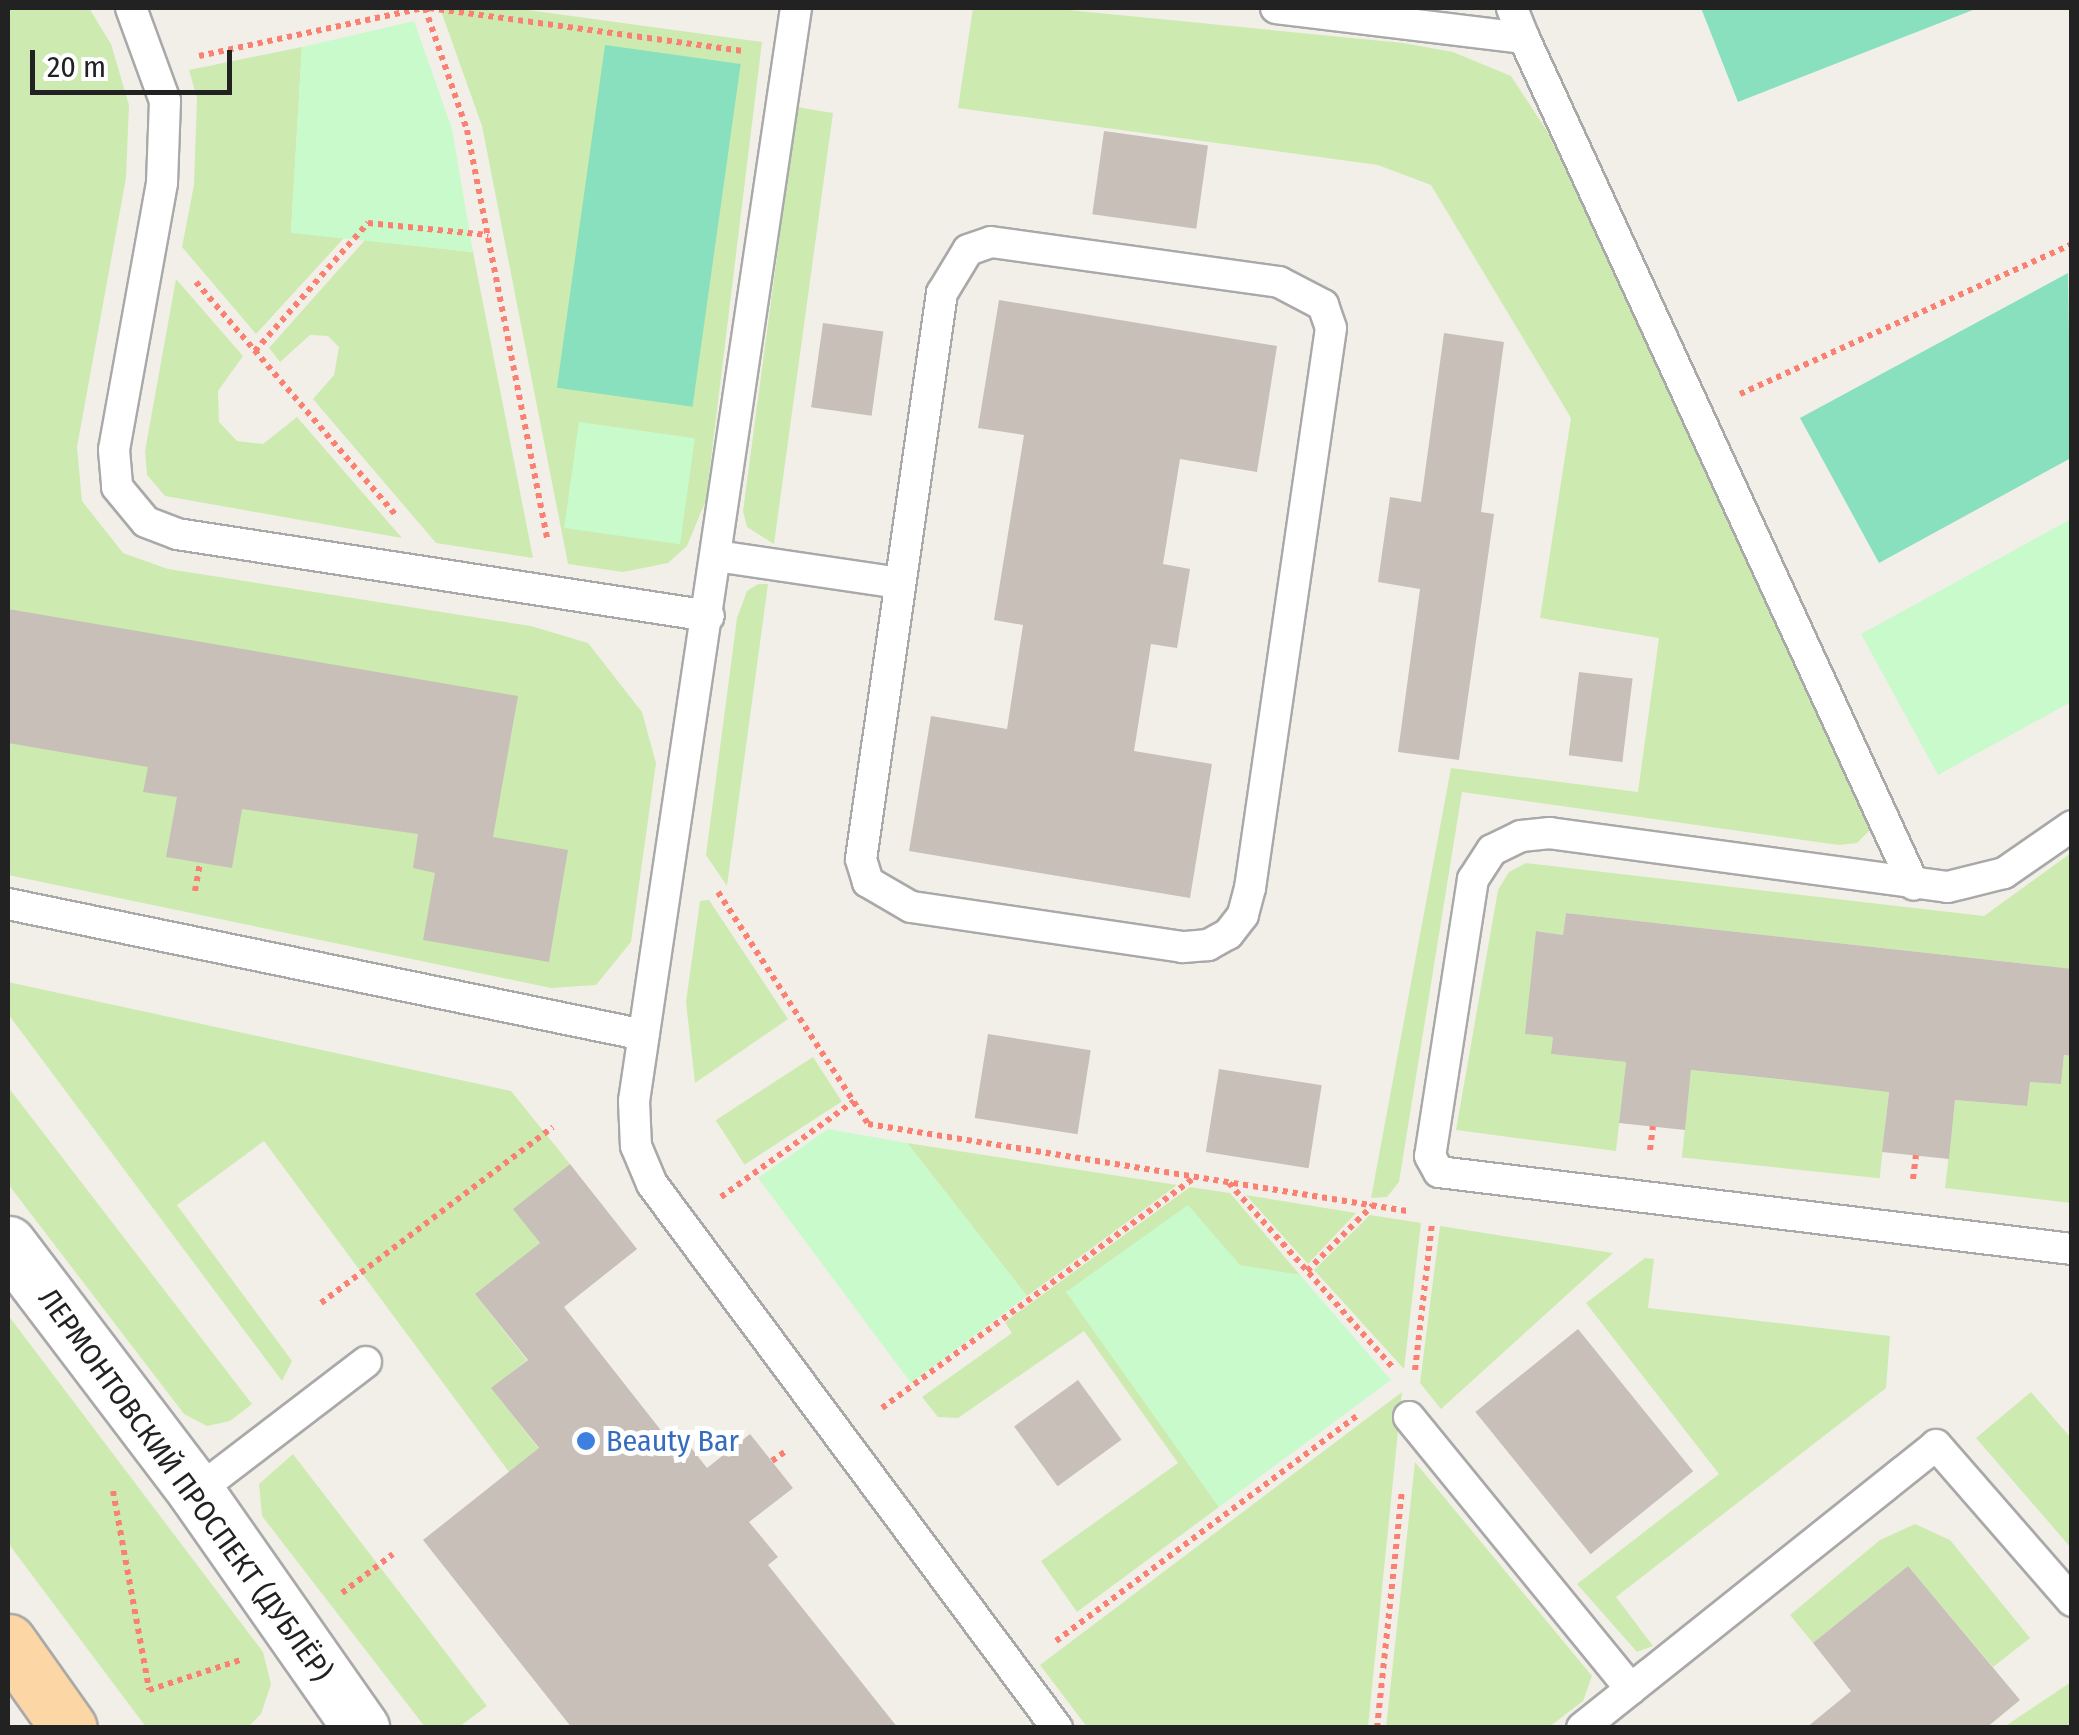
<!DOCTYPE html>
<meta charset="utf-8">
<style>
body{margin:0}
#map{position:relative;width:2079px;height:1735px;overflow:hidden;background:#f2efe9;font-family:"Fira Sans Condensed",sans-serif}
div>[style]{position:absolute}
.grass>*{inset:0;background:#cdebb0;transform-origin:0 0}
.park>*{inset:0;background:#c8facc;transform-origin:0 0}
.pitch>*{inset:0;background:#88e0be;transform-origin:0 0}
.building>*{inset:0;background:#c7bfb8;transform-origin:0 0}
.path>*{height:6px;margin-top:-3px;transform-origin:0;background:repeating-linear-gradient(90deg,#fa8072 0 5px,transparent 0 10px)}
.roads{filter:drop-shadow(2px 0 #a9a9a9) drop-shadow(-2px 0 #a9a9a9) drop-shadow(0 2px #a9a9a9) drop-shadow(0 -2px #a9a9a9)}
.service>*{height:30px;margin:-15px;padding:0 15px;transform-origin:15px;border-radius:15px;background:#fff}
.minor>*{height:55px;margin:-27.5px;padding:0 27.5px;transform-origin:27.5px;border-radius:27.5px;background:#fff}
.primary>*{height:55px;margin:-27.5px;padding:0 27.5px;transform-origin:27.5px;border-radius:27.5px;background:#fcd6a4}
.dots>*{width:28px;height:28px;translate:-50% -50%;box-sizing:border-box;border:5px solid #fff;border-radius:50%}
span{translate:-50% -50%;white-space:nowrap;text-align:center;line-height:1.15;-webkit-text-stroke:10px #fff;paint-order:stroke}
.shop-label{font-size:30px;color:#366cbe}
.left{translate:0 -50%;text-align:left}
.street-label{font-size:30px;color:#222}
.frame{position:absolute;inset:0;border:10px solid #222;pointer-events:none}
.scale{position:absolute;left:30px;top:50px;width:202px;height:45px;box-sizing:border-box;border:5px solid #222;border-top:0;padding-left:12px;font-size:30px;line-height:35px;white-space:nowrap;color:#222;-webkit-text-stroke:8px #fff;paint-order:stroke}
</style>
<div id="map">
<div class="grass">
<div style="clip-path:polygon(8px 8px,89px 8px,111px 44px,129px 105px,126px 178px,77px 447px,82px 501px,123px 553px,168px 569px,531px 626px,588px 643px,642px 712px,656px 763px,631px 942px,596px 985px,551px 988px,8px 875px)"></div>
<div style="clip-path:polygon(440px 8px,513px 8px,762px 42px,706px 500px,687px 546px,668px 563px,623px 572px,568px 564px,482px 126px)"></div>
<div style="clip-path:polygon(973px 8px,1048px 8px,1403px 43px,1453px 52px,1511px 76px,1547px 131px,1870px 815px,1869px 831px,1857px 843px,1839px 845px,1462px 792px,1399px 1182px,1387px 1197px,1371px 1198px,1451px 768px,1638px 792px,1659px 638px,1540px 618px,1571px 418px,1431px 185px,1378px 165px,958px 108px)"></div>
<div style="clip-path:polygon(302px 47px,291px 232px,344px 238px,256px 334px,182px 247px,194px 185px,197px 98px,189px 70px)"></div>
<div style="clip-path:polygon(797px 107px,833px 113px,774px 544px,747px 527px,743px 511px)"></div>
<div style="clip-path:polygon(365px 240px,473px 252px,533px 558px,436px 543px,313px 399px,334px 375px,339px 347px,328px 336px,310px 335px,280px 362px,269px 348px)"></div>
<div style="clip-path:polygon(176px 279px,243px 356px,218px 391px,219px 422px,237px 441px,263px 444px,297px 417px,402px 538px,165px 496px,147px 475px,145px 451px)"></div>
<div style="clip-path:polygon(758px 584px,768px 584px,727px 886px,706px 855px,737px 618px,747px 591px)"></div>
<div style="clip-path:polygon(2071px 853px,2072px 994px,2037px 965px,1566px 913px,1563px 935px,1537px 931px,1526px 1034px,1553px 1037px,1552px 1054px,1626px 1062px,1616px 1151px,1456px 1130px,1498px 890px,1509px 872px,1526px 863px,1984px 916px)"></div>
<div style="clip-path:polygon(709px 900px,788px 1019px,695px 1083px,686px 1002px,700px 901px)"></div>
<div style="clip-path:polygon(8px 982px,511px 1091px,570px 1164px,514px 1209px,540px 1243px,475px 1294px,527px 1360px,492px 1389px,539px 1449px,509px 1472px,264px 1141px,177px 1205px,292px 1361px,282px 1381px,8px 1014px)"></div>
<div style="clip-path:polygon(2064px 1055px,2071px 1056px,2071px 1203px,1945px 1188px,1955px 1100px,2026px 1106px,2030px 1082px,2061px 1084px)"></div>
<div style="left:813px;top:1057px;width:53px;height:116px;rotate:57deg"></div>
<div style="left:1691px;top:1070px;width:199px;height:88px;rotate:6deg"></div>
<div style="clip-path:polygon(8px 1087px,252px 1404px,230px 1421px,207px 1426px,184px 1414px,8px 1184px)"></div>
<div style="clip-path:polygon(907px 1143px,1177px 1185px,1027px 1296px)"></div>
<div style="clip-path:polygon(1190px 1187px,1230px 1193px,1300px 1275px,1240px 1266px,1066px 1291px,1219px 1507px,1077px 1612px,1041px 1561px,1178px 1463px,1084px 1331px,958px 1418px,938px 1417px,922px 1397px,1012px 1333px,1005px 1322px)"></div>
<div style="clip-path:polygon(1246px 1195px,1356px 1213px,1308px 1264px)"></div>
<div style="clip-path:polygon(1370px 1215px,1421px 1223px,1404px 1369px,1314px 1270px)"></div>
<div style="clip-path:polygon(1440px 1226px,1613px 1253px,1441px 1409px,1420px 1383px)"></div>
<div style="clip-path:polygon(1645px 1258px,1654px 1259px,1648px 1308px,1890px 1336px,1886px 1388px,1616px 1597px,1653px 1646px,1637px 1652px,1577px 1584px,1719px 1474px,1586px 1303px)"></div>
<div style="clip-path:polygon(8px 1315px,263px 1652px,271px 1684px,261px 1714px,248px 1727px,146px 1727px,8px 1543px)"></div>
<div style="clip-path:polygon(1402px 1392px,1368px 1727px,1087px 1727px,1040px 1665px)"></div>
<div style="clip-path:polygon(2031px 1392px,2071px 1438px,2071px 1548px,1976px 1438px)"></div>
<div style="clip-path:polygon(293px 1454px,487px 1706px,459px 1727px,425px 1727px,262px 1516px,259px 1484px)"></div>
<div style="clip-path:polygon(1415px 1462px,1592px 1676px,1583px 1701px,1549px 1727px,1386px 1727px)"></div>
<div style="clip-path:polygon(1915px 1524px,1950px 1540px,2030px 1638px,1993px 1667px,1908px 1566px,1813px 1643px,1790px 1615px,1880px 1540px)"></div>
<div style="clip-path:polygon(2071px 1682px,2071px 1727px,2004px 1727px)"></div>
</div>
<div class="park">
<div style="clip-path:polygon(414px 21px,452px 129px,473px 252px,291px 233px,302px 47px)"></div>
<div style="left:579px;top:422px;width:117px;height:107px;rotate:8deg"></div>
<div style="clip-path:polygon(2071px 519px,2071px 702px,1938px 775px,1861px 634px)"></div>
<div style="clip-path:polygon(828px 1129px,907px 1143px,1027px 1296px,911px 1383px,758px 1178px)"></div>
<div style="clip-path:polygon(1188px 1205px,1240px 1265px,1300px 1275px,1391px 1380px,1219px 1507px,1066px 1292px)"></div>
</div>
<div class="pitch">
<div style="clip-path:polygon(1701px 8px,1978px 8px,1738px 102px)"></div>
<div style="left:605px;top:45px;width:137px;height:346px;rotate:8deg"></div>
<div style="clip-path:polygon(2068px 273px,2071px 458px,1879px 563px,1800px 418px)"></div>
</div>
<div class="building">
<div style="left:1104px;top:131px;width:105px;height:84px;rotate:8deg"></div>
<div style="clip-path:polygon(999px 300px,1277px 346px,1257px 472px,1180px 459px,1163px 564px,1190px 569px,1177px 648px,1151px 644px,1134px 751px,1212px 764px,1190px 898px,909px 851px,931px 716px,1007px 729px,1023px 625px,994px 620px,1024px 435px,978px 428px)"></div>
<div style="left:823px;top:323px;width:61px;height:85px;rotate:8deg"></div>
<div style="clip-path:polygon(1444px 333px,1504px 342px,1481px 512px,1494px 514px,1459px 760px,1398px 752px,1420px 589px,1378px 582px,1390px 497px,1421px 502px)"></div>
<div style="clip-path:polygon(8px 609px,518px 696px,493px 837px,568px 850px,549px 962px,423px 940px,435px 873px,413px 868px,418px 834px,242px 809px,232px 868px,166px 857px,177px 797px,143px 792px,148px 767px,8px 743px)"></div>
<div style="left:1579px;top:672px;width:54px;height:84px;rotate:7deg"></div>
<div style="clip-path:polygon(1566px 913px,2072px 969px,2072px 1056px,2064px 1055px,2061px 1084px,2030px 1082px,2027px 1106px,1955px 1100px,1949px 1159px,1882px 1152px,1889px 1092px,1769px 1078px,1691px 1070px,1685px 1130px,1619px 1123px,1626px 1062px,1551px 1054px,1553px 1037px,1525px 1034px,1536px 931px,1563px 935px)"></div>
<div style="left:988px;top:1034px;width:104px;height:85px;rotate:9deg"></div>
<div style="left:1219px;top:1069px;width:104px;height:84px;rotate:9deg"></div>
<div style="clip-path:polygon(570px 1164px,637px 1249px,564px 1307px,674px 1447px,685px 1440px,707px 1468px,750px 1434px,793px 1488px,749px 1522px,778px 1557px,768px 1565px,898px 1728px,572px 1728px,423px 1540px,539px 1448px,491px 1388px,528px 1360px,475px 1294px,540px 1243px,513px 1209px)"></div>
<div style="left:1578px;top:1329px;width:183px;height:132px;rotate:51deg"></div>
<div style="left:1078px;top:1380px;width:74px;height:79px;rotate:54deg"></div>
<div style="clip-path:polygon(1908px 1566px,2020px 1700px,1986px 1728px,1806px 1728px,1851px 1691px,1813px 1643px)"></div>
</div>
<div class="path">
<div style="left:425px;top:8px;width:129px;rotate:71deg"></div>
<div style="left:467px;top:130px;width:419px;rotate:78.9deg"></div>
<div style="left:429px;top:8px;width:315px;rotate:7.8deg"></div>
<div style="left:199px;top:56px;width:229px;rotate:-12.1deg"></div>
<div style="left:196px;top:282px;width:307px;rotate:49.4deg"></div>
<div style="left:255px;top:351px;width:171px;rotate:-48.6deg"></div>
<div style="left:368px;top:223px;width:121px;rotate:5.7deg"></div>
<div style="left:1740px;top:394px;width:364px;rotate:-24.3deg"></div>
<div style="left:195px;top:891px;width:28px;rotate:-80deg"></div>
<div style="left:718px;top:892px;width:276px;rotate:57.1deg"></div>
<div style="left:868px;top:1124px;width:546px;rotate:9.17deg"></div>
<div style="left:1650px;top:1150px;width:24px;rotate:-83deg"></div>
<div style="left:1913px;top:1179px;width:24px;rotate:-83deg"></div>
<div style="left:1229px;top:1183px;width:247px;rotate:48.4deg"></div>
<div style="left:721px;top:1197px;width:164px;rotate:-35.8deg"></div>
<div style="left:1307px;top:1271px;width:93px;rotate:-45deg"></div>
<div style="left:321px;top:1303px;width:291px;rotate:-37.2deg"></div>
<div style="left:1415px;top:1370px;width:148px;rotate:-83.4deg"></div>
<div style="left:882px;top:1408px;width:388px;rotate:-36.4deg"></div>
<div style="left:772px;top:1461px;width:19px;rotate:-36deg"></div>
<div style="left:113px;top:1491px;width:202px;rotate:79.7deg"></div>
<div style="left:149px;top:1690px;width:96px;rotate:-18.2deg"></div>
<div style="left:342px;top:1593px;width:64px;rotate:-37.4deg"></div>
<div style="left:1056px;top:1641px;width:379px;rotate:-36.8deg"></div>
<div style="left:1377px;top:1728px;width:238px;rotate:-84deg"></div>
</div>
<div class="roads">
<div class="service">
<div style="left:131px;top:8px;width:99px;rotate:69.9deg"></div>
<div style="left:165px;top:101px;width:82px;rotate:92.1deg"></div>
<div style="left:162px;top:183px;width:271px;rotate:100.2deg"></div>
<div style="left:114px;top:450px;width:37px;rotate:85deg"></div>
<div style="left:117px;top:487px;width:45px;rotate:50.4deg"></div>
<div style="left:146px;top:522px;width:33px;rotate:21deg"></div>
<div style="left:177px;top:534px;width:538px;rotate:8.76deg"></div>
<div style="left:796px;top:8px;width:1105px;rotate:98.43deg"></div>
<div style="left:634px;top:1101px;width:45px;rotate:87.5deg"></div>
<div style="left:636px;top:1146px;width:41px;rotate:67.2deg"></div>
<div style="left:652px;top:1184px;width:678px;rotate:53.33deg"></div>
<div style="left:1276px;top:8px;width:250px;rotate:6.9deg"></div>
<div style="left:1524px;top:38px;width:32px;rotate:-112deg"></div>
<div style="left:1524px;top:38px;width:932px;rotate:65.28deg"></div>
<div style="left:991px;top:242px;width:291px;rotate:7.9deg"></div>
<div style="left:1279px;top:282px;width:50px;rotate:27.6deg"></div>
<div style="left:1323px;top:305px;width:24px;rotate:71deg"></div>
<div style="left:1331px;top:328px;width:566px;rotate:98.23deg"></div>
<div style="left:1250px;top:888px;width:28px;rotate:105deg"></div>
<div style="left:1243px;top:915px;width:24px;rotate:128deg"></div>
<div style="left:1228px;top:934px;width:23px;rotate:151deg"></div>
<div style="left:1208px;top:945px;width:25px;rotate:175deg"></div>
<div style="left:1183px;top:947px;width:275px;rotate:-171.6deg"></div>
<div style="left:911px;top:907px;width:50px;rotate:-149.8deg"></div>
<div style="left:868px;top:882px;width:24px;rotate:-107deg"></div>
<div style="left:861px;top:859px;width:572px;rotate:-81.86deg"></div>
<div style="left:942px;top:293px;width:50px;rotate:-58.8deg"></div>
<div style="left:968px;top:250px;width:24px;rotate:-19deg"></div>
<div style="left:717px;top:556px;width:184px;rotate:8.4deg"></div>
<div style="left:2072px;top:826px;width:83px;rotate:145.3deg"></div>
<div style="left:2004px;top:873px;width:58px;rotate:166deg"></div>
<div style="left:1948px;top:887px;width:402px;rotate:-172.3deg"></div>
<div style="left:1550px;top:833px;width:29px;rotate:174deg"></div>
<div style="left:1521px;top:836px;width:32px;rotate:154deg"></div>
<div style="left:1492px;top:850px;width:35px;rotate:123deg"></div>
<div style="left:1473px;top:879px;width:280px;rotate:98.8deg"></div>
<div style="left:1430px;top:1156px;width:18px;rotate:61deg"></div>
<div style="left:1439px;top:1172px;width:638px;rotate:6.94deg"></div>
<div style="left:8px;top:904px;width:649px;rotate:11.64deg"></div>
<div style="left:1409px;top:1417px;width:351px;rotate:50.8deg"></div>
<div style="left:196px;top:1492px;width:214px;rotate:-37.4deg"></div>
<div style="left:1582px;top:1728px;width:453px;rotate:-38.6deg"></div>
<div style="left:1936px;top:1445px;width:207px;rotate:48.9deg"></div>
</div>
<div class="minor">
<div style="left:8px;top:1244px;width:311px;rotate:52.8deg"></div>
<div style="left:196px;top:1492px;width:288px;rotate:55deg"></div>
</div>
<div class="primary">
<div style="left:8px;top:1642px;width:105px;rotate:54.7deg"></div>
</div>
</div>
<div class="dots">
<div style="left:586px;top:1441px;background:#3f7fe0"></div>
</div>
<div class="shop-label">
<span class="left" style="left:606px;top:1441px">Beauty Bar</span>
</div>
<div class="street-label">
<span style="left:185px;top:1485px;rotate:54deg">ЛЕРМОНТОВСКИЙ ПРОСПЕКТ (ДУБЛЁР)</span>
</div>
<div class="frame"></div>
<div class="scale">20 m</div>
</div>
